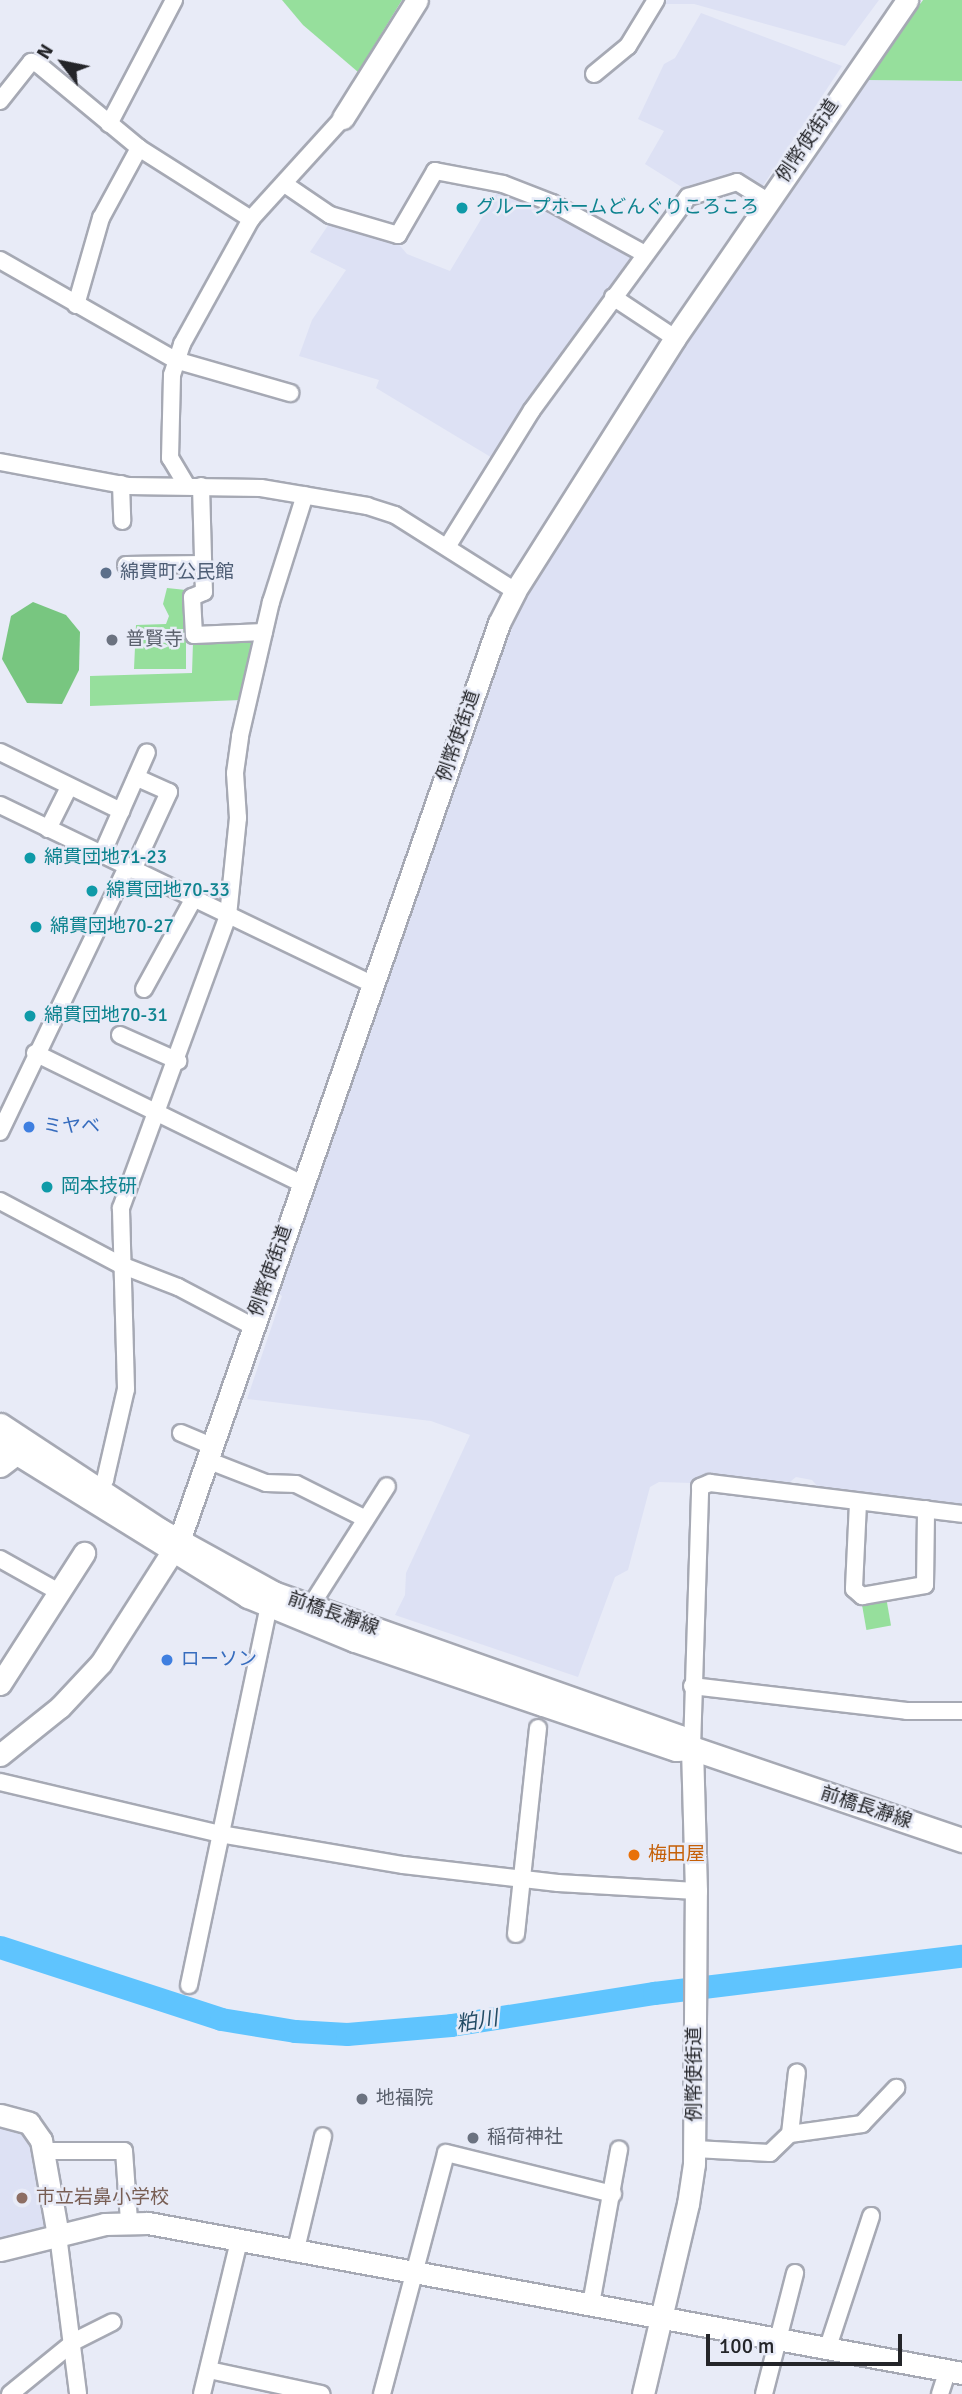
<!DOCTYPE html>
<meta charset="utf-8">
<style>
body{margin:0}
#map{position:relative;width:962px;height:2394px;overflow:hidden;background:#e8ebf7;font-family:Signika,"Noto Sans JP",sans-serif}
div>[style]{position:absolute}
.built>*{inset:0;background:#dde1f4}
.green>*{inset:0;background:#96df9c;transform-origin:0 0}
.forest>*{inset:0;background:#78c680}
.river>*{height:23px;margin:-11.5px;padding:0 11.5px;transform-origin:11.5px;border-radius:11.5px;background:#5fc4fe}
.roads{filter:drop-shadow(2px 0 #a6a9b4) drop-shadow(-2px 0 #a6a9b4) drop-shadow(0 2px #a6a9b4) drop-shadow(0 -2px #a6a9b4)}
.street>*{height:16px;margin:-8px;padding:0 8px;transform-origin:8px;border-radius:8px;background:#fff}
.secondary>*{height:21px;margin:-10.5px;padding:0 10.5px;transform-origin:10.5px;border-radius:10.5px;background:#fff}
.primary>*{height:23px;margin:-11.5px;padding:0 11.5px;transform-origin:11.5px;border-radius:11.5px;background:#fff}
.dots>*{width:19px;height:19px;translate:-50% -50%;box-sizing:border-box;border:4px solid #e8ebf7;border-radius:50%}
span{translate:-50% -50%;white-space:nowrap;text-align:center;line-height:1.15;-webkit-text-stroke:5px #e8ebf7;paint-order:stroke}
.street-label{font-size:19px;color:#242529}
.culture-label{font-size:19px;color:#0d838f}
.left{translate:0 -50%;text-align:left}
.service-label{font-size:19px;color:#4e5e75}
.worship-label{font-size:19px;color:#5b616d}
.shop-label{font-size:19px;color:#366cbe}
.food-label{font-size:19px;color:#c56008}
.education-label{font-size:19px;color:#785e54}
.water-label{font-size:21px;color:#234c65;font-style:italic}
.north{position:absolute;left:28px;top:28px;width:70px;height:70px;-webkit-text-stroke:5px #e8ebf7;paint-order:stroke;rotate:302deg;font-size:19px;font-weight:700;line-height:28px;text-align:center;color:#242529}
.north::after{content:'';display:block;margin:auto;width:24px;height:32px;background:#242529;clip-path:polygon(50% 0,100% 100%,50% 72%,0 100%)}
.scale{position:absolute;left:706px;top:2334px;width:196px;height:32px;box-sizing:border-box;border:4px solid #242529;border-top:0;padding-left:9px;font-size:21px;line-height:24px;white-space:nowrap;color:#242529;-webkit-text-stroke:5px #e8ebf7;paint-order:stroke}
</style>
<div id="map">
<div class="built">
<div style="clip-path:polygon(667px 0,879px 0,845px 46px,694px 4px,664px 4px)"></div>
<div style="clip-path:polygon(701px 13px,842px 66px,760px 190px,688px 191px,645px 164px,664px 131px,638px 119px,664px 64px,675px 58px)"></div>
<div style="clip-path:polygon(866px 80px,962px 81px,962px 1506px,821px 1490px,812px 1480px,796px 1477px,785px 1486px,659px 1482px,650px 1487px,628px 1570px,615px 1577px,578px 1677px,395px 1615px,405px 1595px,406px 1573px,470px 1435px,431px 1421px,247px 1399px,282px 1296px,274px 1291px,497px 663px,526px 596px,585px 492px,837px 110px)"></div>
<div style="clip-path:polygon(501px 186px,525px 193px,635px 256px,494px 459px,376px 388px,379px 380px,299px 356px,312px 320px,346px 270px,310px 252px,331px 221px,395px 240px,407px 254px,450px 271px)"></div>
<div style="clip-path:polygon(0 2123px,30px 2133px,49px 2222px,43px 2231px,0 2242px)"></div>
</div>
<div class="green">
<div style="clip-path:polygon(282px 0,402px 0,358px 72px,303px 25px)"></div>
<div style="clip-path:polygon(923px 0,962px 0,962px 81px,866px 80px)"></div>
<div style="clip-path:polygon(167px 588px,186px 590px,186px 669px,134px 669px,136px 625px,166px 624px,169px 616px,163px 604px)"></div>
<div style="clip-path:polygon(256px 639px,241px 700px,90px 706px,90px 676px,192px 673px,193px 642px)"></div>
<div style="left:886px;top:1597px;width:29px;height:25px;rotate:80deg"></div>
</div>
<div class="forest">
<div style="clip-path:polygon(33px 602px,66px 615px,80px 632px,79px 670px,62px 704px,27px 703px,2px 659px,11px 616px)"></div>
</div>
<div class="river">
<div style="left:0;top:1947px;width:232px;rotate:18deg"></div>
<div style="left:221px;top:2019px;width:75px;rotate:9.2deg"></div>
<div style="left:295px;top:2031px;width:52px;rotate:3.3deg"></div>
<div style="left:347px;top:2034px;width:104px;rotate:-4.9deg"></div>
<div style="left:451px;top:2025px;width:206px;rotate:-9deg"></div>
<div style="left:654px;top:1993px;width:310px;rotate:-6.9deg"></div>
</div>
<div class="roads">
<div class="street">
<div style="left:594px;top:74px;width:44px;rotate:-39.5deg"></div>
<div style="left:628px;top:46px;width:54px;rotate:-58.7deg"></div>
<div style="left:0;top:101px;width:50px;rotate:-51.5deg"></div>
<div style="left:31px;top:62px;width:7px;rotate:16deg"></div>
<div style="left:38px;top:64px;width:131px;rotate:39.7deg"></div>
<div style="left:139px;top:148px;width:133px;rotate:32.4deg"></div>
<div style="left:109px;top:124px;width:140px;rotate:-62.3deg"></div>
<div style="left:286px;top:185px;width:53px;rotate:34.3deg"></div>
<div style="left:330px;top:215px;width:71px;rotate:16.4deg"></div>
<div style="left:398px;top:235px;width:74px;rotate:-60deg"></div>
<div style="left:435px;top:171px;width:69px;rotate:10.8deg"></div>
<div style="left:503px;top:184px;width:53px;rotate:21.2deg"></div>
<div style="left:552px;top:203px;width:104px;rotate:28.8deg"></div>
<div style="left:0;top:260px;width:202px;rotate:29.7deg"></div>
<div style="left:175px;top:360px;width:120px;rotate:16deg"></div>
<div style="left:613px;top:297px;width:74px;rotate:33.5deg"></div>
<div style="left:76px;top:305px;width:91px;rotate:-74deg"></div>
<div style="left:101px;top:218px;width:80px;rotate:-61.5deg"></div>
<div style="left:0;top:462px;width:130px;rotate:10.6deg"></div>
<div style="left:128px;top:486px;width:133px;rotate:0.9deg"></div>
<div style="left:261px;top:488px;width:108px;rotate:9.6deg"></div>
<div style="left:367px;top:506px;width:29px;rotate:18deg"></div>
<div style="left:395px;top:515px;width:142px;rotate:32.3deg"></div>
<div style="left:121px;top:484px;width:37px;rotate:88deg"></div>
<div style="left:187px;top:486px;width:33px;rotate:-121deg"></div>
<div style="left:170px;top:458px;width:83px;rotate:-88.6deg"></div>
<div style="left:172px;top:375px;width:33px;rotate:-72deg"></div>
<div style="left:182px;top:344px;width:143px;rotate:-61.1deg"></div>
<div style="left:251px;top:219px;width:137px;rotate:-47.7deg"></div>
<div style="left:201px;top:486px;width:106px;rotate:88.4deg"></div>
<div style="left:204px;top:592px;width:13px;rotate:157deg"></div>
<div style="left:192px;top:597px;width:38px;rotate:87deg"></div>
<div style="left:194px;top:635px;width:70px;rotate:-2.5deg"></div>
<div style="left:447px;top:547px;width:161px;rotate:-58.2deg"></div>
<div style="left:532px;top:410px;width:264px;rotate:-53.8deg"></div>
<div style="left:688px;top:197px;width:51px;rotate:-17deg"></div>
<div style="left:737px;top:182px;width:36px;rotate:32deg"></div>
<div style="left:126px;top:565px;width:77px;rotate:-0.7deg"></div>
<div style="left:0;top:752px;width:135px;rotate:26deg"></div>
<div style="left:0;top:805px;width:413px;rotate:25.7deg"></div>
<div style="left:48px;top:829px;width:47px;rotate:-63.4deg"></div>
<div style="left:102px;top:854px;width:111px;rotate:-66.2deg"></div>
<div style="left:133px;top:870px;width:86px;rotate:-65.2deg"></div>
<div style="left:169px;top:792px;width:36px;rotate:-156deg"></div>
<div style="left:144px;top:989px;width:102px;rotate:-61.2deg"></div>
<div style="left:120px;top:1035px;width:64px;rotate:24.1deg"></div>
<div style="left:35px;top:1053px;width:297px;rotate:26.1deg"></div>
<div style="left:0;top:1132px;width:294px;rotate:-64.4deg"></div>
<div style="left:0;top:1201px;width:137px;rotate:27.9deg"></div>
<div style="left:121px;top:1265px;width:61px;rotate:21.1deg"></div>
<div style="left:178px;top:1287px;width:84px;rotate:27.8deg"></div>
<div style="left:181px;top:1433px;width:33px;rotate:23deg"></div>
<div style="left:207px;top:1460px;width:63px;rotate:21.3deg"></div>
<div style="left:266px;top:1483px;width:30px;rotate:2deg"></div>
<div style="left:296px;top:1484px;width:78px;rotate:26.6deg"></div>
<div style="left:97px;top:1487px;width:11px;rotate:-41deg"></div>
<div style="left:105px;top:1480px;width:93px;rotate:-77deg"></div>
<div style="left:126px;top:1389px;width:181px;rotate:-91.6deg"></div>
<div style="left:121px;top:1208px;width:311px;rotate:-69.9deg"></div>
<div style="left:228px;top:916px;width:99px;rotate:-84.2deg"></div>
<div style="left:238px;top:818px;width:45px;rotate:-93.8deg"></div>
<div style="left:235px;top:773px;width:37px;rotate:-82deg"></div>
<div style="left:240px;top:736px;width:138px;rotate:-77deg"></div>
<div style="left:271px;top:602px;width:112px;rotate:-72.4deg"></div>
<div style="left:858px;top:1503px;width:86px;rotate:92.7deg"></div>
<div style="left:854px;top:1589px;width:11px;rotate:41deg"></div>
<div style="left:862px;top:1596px;width:64px;rotate:-9.9deg"></div>
<div style="left:925px;top:1585px;width:76px;rotate:-89.2deg"></div>
<div style="left:0;top:1559px;width:68px;rotate:29.2deg"></div>
<div style="left:310px;top:1607px;width:143px;rotate:-57.5deg"></div>
<div style="left:692px;top:1686px;width:216px;rotate:6.6deg"></div>
<div style="left:907px;top:1711px;width:55px"></div>
<div style="left:692px;top:1748px;width:261px;rotate:-88.2deg"></div>
<div style="left:700px;top:1487px;width:11px;rotate:-22deg"></div>
<div style="left:710px;top:1483px;width:254px;rotate:7deg"></div>
<div style="left:0;top:1782px;width:226px;rotate:13.3deg"></div>
<div style="left:220px;top:1834px;width:186px;rotate:9.6deg"></div>
<div style="left:403px;top:1865px;width:156px;rotate:6.6deg"></div>
<div style="left:558px;top:1883px;width:138px;rotate:3.3deg"></div>
<div style="left:516px;top:1934px;width:207px;rotate:-83.9deg"></div>
<div style="left:189px;top:1985px;width:388px;rotate:-78.1deg"></div>
<div style="left:790px;top:2134px;width:62px;rotate:-83.6deg"></div>
<div style="left:695px;top:2149px;width:75px;rotate:3.1deg"></div>
<div style="left:770px;top:2153px;width:28px;rotate:-44deg"></div>
<div style="left:790px;top:2134px;width:73px;rotate:-7.9deg"></div>
<div style="left:862px;top:2124px;width:50px;rotate:-46.6deg"></div>
<div style="left:43px;top:2151px;width:81px"></div>
<div style="left:124px;top:2151px;width:70px;rotate:85.9deg"></div>
<div style="left:58px;top:2235px;width:160px;rotate:82.8deg"></div>
<div style="left:295px;top:2253px;width:120px;rotate:-76.5deg"></div>
<div style="left:591px;top:2304px;width:157px;rotate:-79.7deg"></div>
<div style="left:828px;top:2347px;width:138px;rotate:-71.8deg"></div>
<div style="left:209px;top:2370px;width:115px;rotate:12.1deg"></div>
<div style="left:10px;top:2394px;width:84px;rotate:-39.2deg"></div>
<div style="left:75px;top:2341px;width:42px;rotate:-26.6deg"></div>
<div style="left:202px;top:2394px;width:157px;rotate:-76.4deg"></div>
<div style="left:382px;top:2394px;width:249px;rotate:-75.1deg"></div>
<div style="left:446px;top:2153px;width:172px;rotate:13.8deg"></div>
<div style="left:764px;top:2394px;width:125px;rotate:-75.6deg"></div>
<div style="left:940px;top:2394px;width:26px;rotate:-72deg"></div>
</div>
<div class="secondary">
<div style="left:343px;top:118px;width:139px;rotate:-57.9deg"></div>
<div style="left:0;top:1466px;width:21px;rotate:-37deg"></div>
<div style="left:0;top:1684px;width:156px;rotate:-57.3deg"></div>
<div style="left:0;top:1755px;width:77px;rotate:-38.7deg"></div>
<div style="left:60px;top:1707px;width:60px;rotate:-47deg"></div>
<div style="left:101px;top:1663px;width:145px;rotate:-57.4deg"></div>
<div style="left:179px;top:1541px;width:972px;rotate:-70.78deg"></div>
<div style="left:499px;top:623px;width:36px;rotate:-63deg"></div>
<div style="left:515px;top:591px;width:299px;rotate:-57.7deg"></div>
<div style="left:675px;top:338px;width:410px;rotate:-55.5deg"></div>
<div style="left:0;top:2115px;width:30px;rotate:15deg"></div>
<div style="left:29px;top:2123px;width:21px;rotate:55deg"></div>
<div style="left:41px;top:2140px;width:97px;rotate:79.9deg"></div>
<div style="left:0;top:2250px;width:108px;rotate:-13.9deg"></div>
<div style="left:105px;top:2224px;width:43px;rotate:-1.3deg"></div>
<div style="left:148px;top:2223px;width:828px;rotate:10.44deg"></div>
<div style="left:643px;top:2394px;width:195px;rotate:-76.7deg"></div>
<div style="left:688px;top:2204px;width:40px;rotate:-81.5deg"></div>
<div style="left:694px;top:2164px;width:273px;rotate:-89.6deg"></div>
<div style="left:696px;top:1891px;width:143px;rotate:-91.6deg"></div>
</div>
<div class="primary">
<div style="left:0;top:1425px;width:191px;rotate:33.4deg"></div>
<div style="left:159px;top:1530px;width:130px;rotate:28.9deg"></div>
<div style="left:273px;top:1593px;width:431px;rotate:19.5deg"></div>
<div style="left:679px;top:1737px;width:17px;rotate:40deg"></div>
<div style="left:692px;top:1748px;width:16px;rotate:176deg"></div>
<div style="left:676px;top:1749px;width:140px;rotate:-161.3deg"></div>
<div style="left:543px;top:1704px;width:199px;rotate:-161.2deg"></div>
<div style="left:355px;top:1640px;width:116px;rotate:-157.6deg"></div>
<div style="left:248px;top:1596px;width:292px;rotate:-148.2deg"></div>
<div style="left:692px;top:1748px;width:285px;rotate:18.8deg"></div>
</div>
</div>
<div class="dots">
<div style="left:462px;top:208px;background:#0f9aa8"></div>
<div style="left:106px;top:573px;background:#5c6f8a"></div>
<div style="left:112px;top:640px;background:#6b7280"></div>
<div style="left:30px;top:858px;background:#0f9aa8"></div>
<div style="left:92px;top:891px;background:#0f9aa8"></div>
<div style="left:36px;top:927px;background:#0f9aa8"></div>
<div style="left:30px;top:1016px;background:#0f9aa8"></div>
<div style="left:29px;top:1127px;background:#3f7fe0"></div>
<div style="left:47px;top:1187px;background:#0f9aa8"></div>
<div style="left:167px;top:1660px;background:#3f7fe0"></div>
<div style="left:634px;top:1855px;background:#e8710a"></div>
<div style="left:362px;top:2099px;background:#6b7280"></div>
<div style="left:473px;top:2138px;background:#6b7280"></div>
<div style="left:22px;top:2198px;background:#8d6e63"></div>
</div>
<div class="street-label">
<span style="left:808px;top:141px;rotate:-56deg">例幣使街道</span>
<span style="left:459px;top:736px;rotate:-71deg">例幣使街道</span>
<span style="left:271px;top:1271px;rotate:-71deg">例幣使街道</span>
<span style="left:333px;top:1614px;rotate:19deg">前橋長瀞線</span>
<span style="left:866px;top:1808px;rotate:18deg">前橋長瀞線</span>
<span style="left:695px;top:2074px;rotate:-90deg">例幣使街道</span>
</div>
<div class="culture-label">
<span class="left" style="left:476px;top:208px">グループホームどんぐりころころ</span>
<span class="left" style="left:44px;top:858px">綿貫団地71-23</span>
<span class="left" style="left:106px;top:891px">綿貫団地70-33</span>
<span class="left" style="left:50px;top:927px">綿貫団地70-27</span>
<span class="left" style="left:44px;top:1016px">綿貫団地70-31</span>
<span class="left" style="left:61px;top:1187px">岡本技研</span>
</div>
<div class="service-label">
<span class="left" style="left:120px;top:573px">綿貫町公民館</span>
</div>
<div class="worship-label">
<span class="left" style="left:126px;top:640px">普賢寺</span>
<span class="left" style="left:376px;top:2099px">地福院</span>
<span class="left" style="left:487px;top:2138px">稲荷神社</span>
</div>
<div class="shop-label">
<span class="left" style="left:43px;top:1127px">ミヤベ</span>
<span class="left" style="left:181px;top:1660px">ローソン</span>
</div>
<div class="food-label">
<span class="left" style="left:648px;top:1855px">梅田屋</span>
</div>
<div class="education-label">
<span class="left" style="left:36px;top:2198px">市立岩鼻小学校</span>
</div>
<div class="water-label">
<span style="left:477px;top:2021px;rotate:-9deg">粕川</span>
</div>
<div class="north">N</div>
<div class="scale">100 m</div>
</div>
